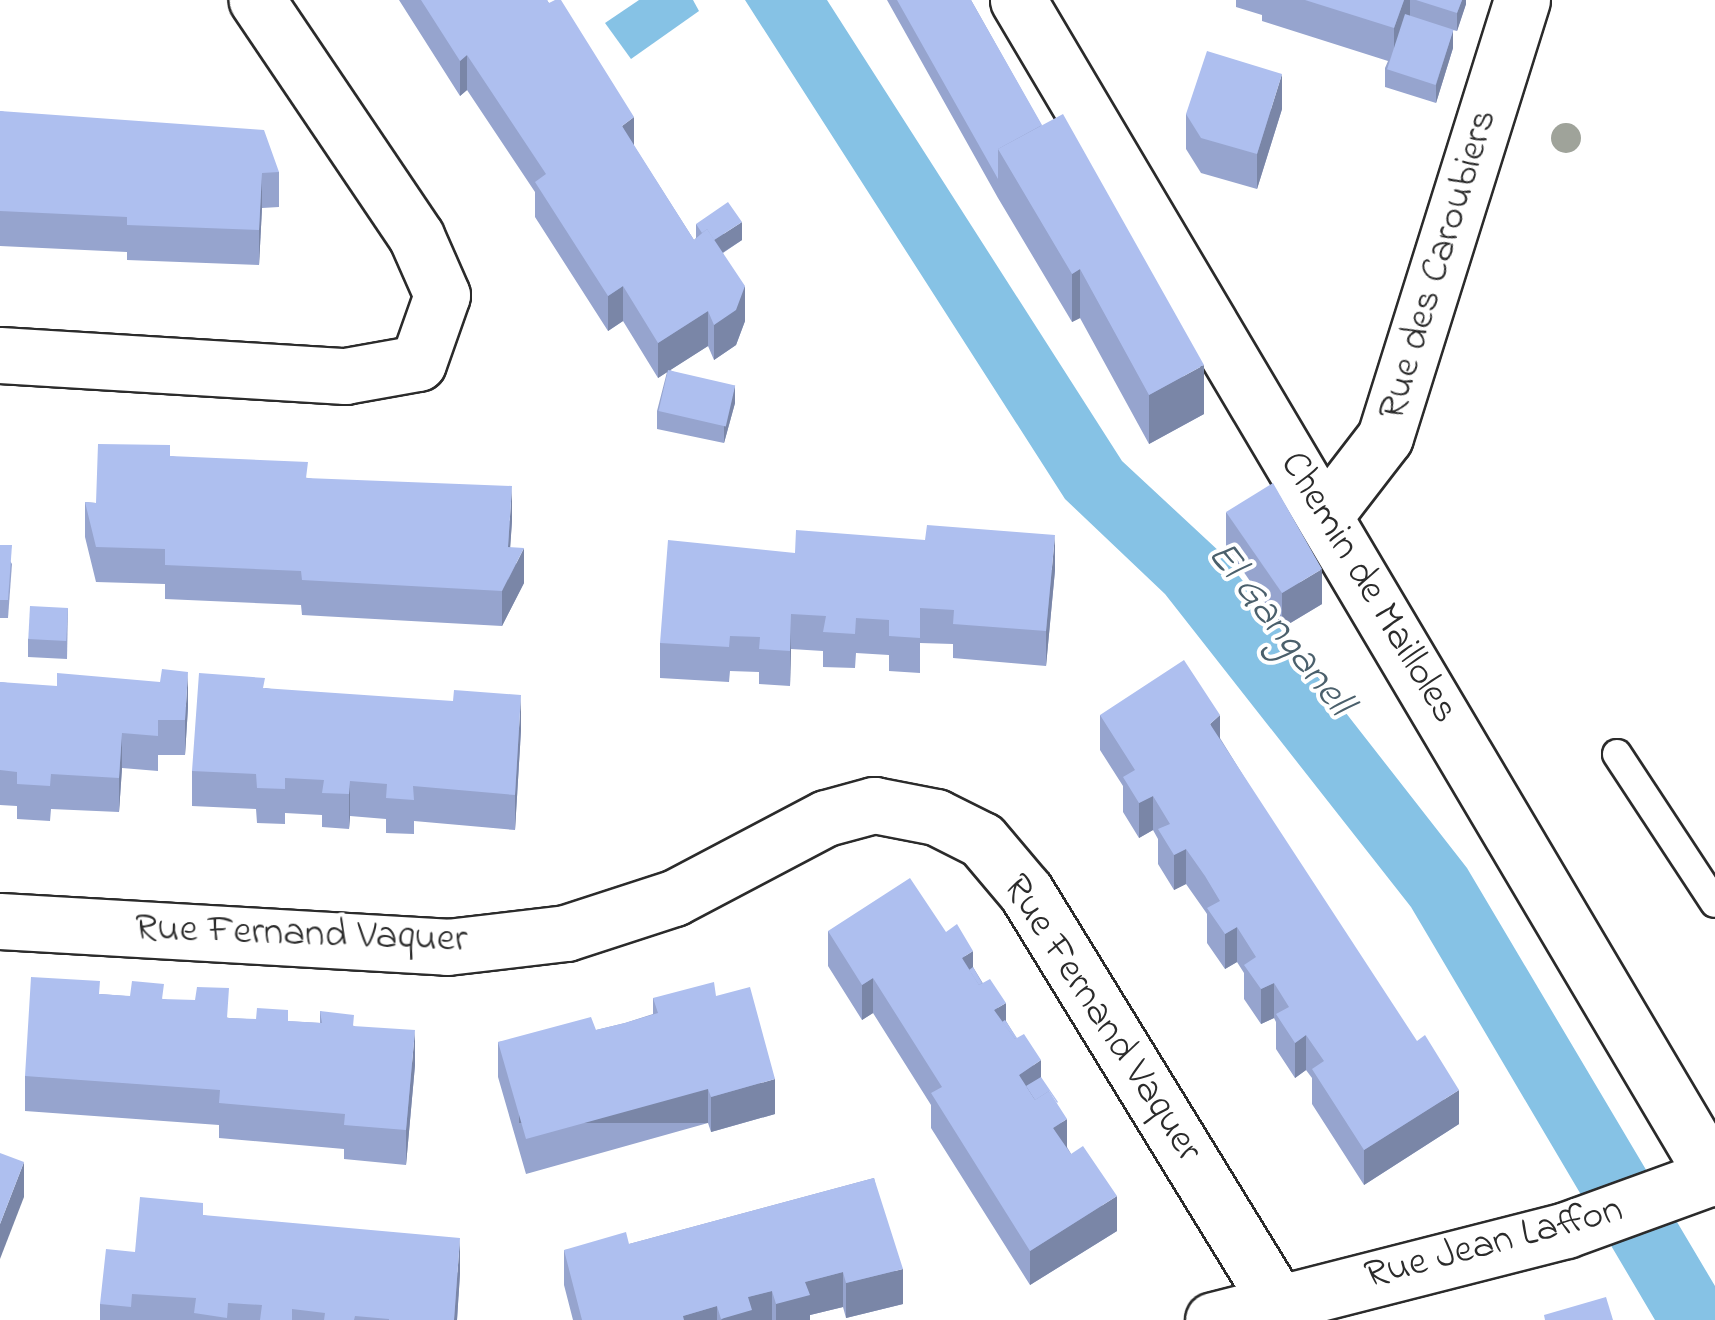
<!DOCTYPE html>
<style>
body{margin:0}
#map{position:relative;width:1715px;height:1320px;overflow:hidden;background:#fff;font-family:"Indie Flower",sans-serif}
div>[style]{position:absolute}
.water>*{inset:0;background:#86c2e5}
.roads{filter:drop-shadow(2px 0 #2b2b2b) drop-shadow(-2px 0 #2b2b2b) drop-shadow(0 2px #2b2b2b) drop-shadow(0 -2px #2b2b2b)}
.service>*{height:28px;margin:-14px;padding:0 14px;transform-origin:14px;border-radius:14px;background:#fff}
.minor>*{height:55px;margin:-27.5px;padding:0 27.5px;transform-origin:27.5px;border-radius:27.5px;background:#fff}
.trees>*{width:30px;height:30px;margin:-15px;border-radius:50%;background:#9fa39a}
.wall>*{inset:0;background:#96a4ce}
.shaded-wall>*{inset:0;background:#7a86a7;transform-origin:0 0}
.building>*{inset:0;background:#aebfef;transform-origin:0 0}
span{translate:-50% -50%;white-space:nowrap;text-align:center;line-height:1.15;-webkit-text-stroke:8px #fff;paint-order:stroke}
.street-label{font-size:40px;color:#2b2b2b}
.water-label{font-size:42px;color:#4b606c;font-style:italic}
</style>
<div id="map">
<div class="water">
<div style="clip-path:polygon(639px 0,693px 0,699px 11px,631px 59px,605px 23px)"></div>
<div style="clip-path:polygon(745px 0,827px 0,1122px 461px,1221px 553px,1467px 868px,1715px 1286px,1715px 1320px,1655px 1320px,1411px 907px,1165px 594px,1065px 499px)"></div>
</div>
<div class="roads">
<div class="service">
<div style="left:1617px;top:754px;width:178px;rotate:56.7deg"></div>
</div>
<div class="minor">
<div style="left:1018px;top:0;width:1369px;rotate:59.39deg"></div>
<div style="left:0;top:355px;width:346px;rotate:3.5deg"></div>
<div style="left:345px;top:376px;width:74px;rotate:-10.1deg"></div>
<div style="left:418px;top:363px;width:72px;rotate:-70.6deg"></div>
<div style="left:442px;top:295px;width:64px;rotate:-113.8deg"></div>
<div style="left:416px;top:236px;width:285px;rotate:-124deg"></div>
<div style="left:1325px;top:515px;width:98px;rotate:-52.4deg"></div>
<div style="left:1385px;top:437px;width:458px;rotate:-72.6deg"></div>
<div style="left:0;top:921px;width:448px;rotate:3.3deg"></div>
<div style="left:447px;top:947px;width:120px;rotate:-6.7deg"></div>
<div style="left:566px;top:933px;width:114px;rotate:-18deg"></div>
<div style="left:674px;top:898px;width:172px;rotate:-27.8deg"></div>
<div style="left:826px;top:818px;width:50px;rotate:-15.2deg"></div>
<div style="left:874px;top:805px;width:63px;rotate:11deg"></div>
<div style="left:936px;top:817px;width:51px;rotate:26.6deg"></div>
<div style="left:982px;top:840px;width:68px;rotate:49.8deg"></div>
<div style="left:1026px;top:892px;width:479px;rotate:58.5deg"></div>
<div style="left:1213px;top:1320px;width:364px;rotate:-14.3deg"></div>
<div style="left:1566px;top:1230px;width:158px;rotate:-20deg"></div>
</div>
</div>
<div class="trees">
<div style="left:1566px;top:138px"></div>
</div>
<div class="wall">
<div style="clip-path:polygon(399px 0,547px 0,634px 146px,694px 240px,696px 238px,696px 224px,742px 240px,723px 253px,745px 321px,736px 345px,714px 360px,708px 346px,670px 370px,735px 403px,724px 443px,657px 429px,657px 411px,667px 372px,658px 378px,623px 321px,608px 331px,535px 217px,535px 192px,467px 90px,460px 96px)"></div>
<div style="clip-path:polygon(887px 0,971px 0,1204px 414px,1149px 444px,1080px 318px,1072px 322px,998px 198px)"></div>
<div style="clip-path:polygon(1236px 0,1466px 0,1466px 4px,1457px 31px,1453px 30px,1453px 48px,1436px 103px,1385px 87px,1385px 68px,1388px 61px,1262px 21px,1262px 15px,1236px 7px)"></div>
<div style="clip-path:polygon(1282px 109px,1257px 189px,1201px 173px,1186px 149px,1186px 114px)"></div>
<div style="clip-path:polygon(0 111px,279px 172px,279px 207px,262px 208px,259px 265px,127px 260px,127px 252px,0 246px)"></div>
<div style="clip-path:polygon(170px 456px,308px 478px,512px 521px,510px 547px,524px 583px,502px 626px,302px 615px,301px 605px,165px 599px,165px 584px,96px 582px,85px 537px,85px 502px,96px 503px)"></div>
<div style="clip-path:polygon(1226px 512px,1322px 604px,1282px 628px,1226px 546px)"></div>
<div style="clip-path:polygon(0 545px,12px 564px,8px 618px,0 618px)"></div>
<div style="clip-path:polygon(795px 553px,1055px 570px,1046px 666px,953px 658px,953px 644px,920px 643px,920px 673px,889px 671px,889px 655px,856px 653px,855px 668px,823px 667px,823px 651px,791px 649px,790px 686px,759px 684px,759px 672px,730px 671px,729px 682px,660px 678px,660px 643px)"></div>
<div style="clip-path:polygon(68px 608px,67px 659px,28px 657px,28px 639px)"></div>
<div style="clip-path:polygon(0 682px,188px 707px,185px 755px,158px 755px,158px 771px,122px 768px,119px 812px,51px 809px,50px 821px,17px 819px,17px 806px,0 805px)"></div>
<div style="clip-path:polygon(265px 688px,521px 730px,515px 830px,414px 821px,414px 834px,386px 833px,386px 819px,350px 816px,349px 829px,322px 827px,322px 815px,285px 813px,285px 824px,257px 823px,256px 809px,192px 806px,192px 771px)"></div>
<div style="clip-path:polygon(1100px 715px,1220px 738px,1459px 1124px,1364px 1185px,1312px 1104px,1312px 1078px,1306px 1070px,1295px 1078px,1276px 1049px,1276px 1022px,1274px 1018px,1261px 1024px,1244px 999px,1244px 973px,1237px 962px,1225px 969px,1207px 943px,1207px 914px,1205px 911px,1186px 884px,1174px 890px,1158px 864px,1158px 839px,1153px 830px,1139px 838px,1123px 812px,1123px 786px,1100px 750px)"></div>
<div style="clip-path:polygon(828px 931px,946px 932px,973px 967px,1058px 1106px,1067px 1147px,1117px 1231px,1030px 1285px,931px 1128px,931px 1105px,873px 1013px,862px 1020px,828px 966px)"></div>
<div style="clip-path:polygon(100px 994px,164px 999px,229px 1018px,320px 1023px,320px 1011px,354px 1026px,415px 1065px,406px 1165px,344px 1159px,344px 1149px,219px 1138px,219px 1125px,25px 1111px,25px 1076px)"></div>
<div style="clip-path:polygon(716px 996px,775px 1114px,711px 1132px,708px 1123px,526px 1174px,498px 1077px,498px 1042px,596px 1030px,625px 1023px,653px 1014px,653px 998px)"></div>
<div style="clip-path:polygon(874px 1178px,903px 1304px,846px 1318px,843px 1307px,810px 1315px,810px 1320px,573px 1320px,564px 1285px,564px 1250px,629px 1244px)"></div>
<div style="clip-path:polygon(203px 1215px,460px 1273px,457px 1320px,100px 1320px,100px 1304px,135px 1252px)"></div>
</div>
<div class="shaded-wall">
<div style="clip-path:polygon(1404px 0,1410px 0,1410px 16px,1394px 63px,1394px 28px)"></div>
<div style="clip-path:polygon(1462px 0,1466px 0,1466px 4px,1457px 31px,1457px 13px)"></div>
<div style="clip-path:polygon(1453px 30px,1453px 48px,1436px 103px,1436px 85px)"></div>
<div style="clip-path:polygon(467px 55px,467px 90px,460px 96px,460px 61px)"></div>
<div style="clip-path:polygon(1282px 74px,1282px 109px,1257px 189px,1257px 154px)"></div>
<div style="clip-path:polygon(634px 117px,634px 152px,622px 126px)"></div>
<div style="clip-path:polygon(262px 173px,262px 208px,259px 265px,259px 230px)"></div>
<div style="clip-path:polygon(742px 222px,742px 240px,708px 262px,708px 244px)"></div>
<div style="clip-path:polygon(1080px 269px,1080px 318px,1072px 322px,1072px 274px)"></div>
<div style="clip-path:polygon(623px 286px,623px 321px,608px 331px,608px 296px)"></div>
<div style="clip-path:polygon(745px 286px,745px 321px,736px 345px,714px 360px,714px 325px)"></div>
<div style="clip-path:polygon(708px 311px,708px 346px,658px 378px,658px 343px)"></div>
<div style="clip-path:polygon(1204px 365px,1204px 414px,1149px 444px,1149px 395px)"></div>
<div style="clip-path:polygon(735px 385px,735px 403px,724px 443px,724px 425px)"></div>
<div style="clip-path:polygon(512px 486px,512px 521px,508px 580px,524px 548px,524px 583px,502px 626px,502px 591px,508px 547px)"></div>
<div style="clip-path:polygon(1055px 535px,1055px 570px,1046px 666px,1046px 631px)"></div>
<div style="clip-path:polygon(1322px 569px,1322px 604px,1282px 628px,1282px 593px)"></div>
<div style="clip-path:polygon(791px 614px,791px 649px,790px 686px,790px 651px)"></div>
<div style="clip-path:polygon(188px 672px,188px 707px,185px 755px,185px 720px)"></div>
<div style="clip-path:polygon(521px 695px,521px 730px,515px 830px,515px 795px)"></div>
<div style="clip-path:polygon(1220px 715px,1220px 750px,1210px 724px)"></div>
<div style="clip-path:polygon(122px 733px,122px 768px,119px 812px,119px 778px)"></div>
<div style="clip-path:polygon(350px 781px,350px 816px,349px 829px,349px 794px)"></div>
<div style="clip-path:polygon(1153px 796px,1153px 830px,1139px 838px,1139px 803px)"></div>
<div style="clip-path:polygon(1186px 849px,1186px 884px,1174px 890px,1174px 855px)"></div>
<div style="clip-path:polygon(1237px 927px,1237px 962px,1225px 969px,1225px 934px)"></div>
<div style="clip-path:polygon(973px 951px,973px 986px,962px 958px)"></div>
<div style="clip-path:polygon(873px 978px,873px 1013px,862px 1020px,862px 985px)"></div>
<div style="clip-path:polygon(1274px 983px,1274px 1018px,1261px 1024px,1261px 989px)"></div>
<div style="clip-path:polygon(1006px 1003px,1006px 1038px,994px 1010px)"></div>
<div style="clip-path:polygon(415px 1030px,415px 1065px,406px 1165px,406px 1130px)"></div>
<div style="clip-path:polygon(1306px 1035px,1306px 1070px,1295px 1078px,1295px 1043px)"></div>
<div style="clip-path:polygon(1041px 1060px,1041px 1095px,1027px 1104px,1019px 1075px)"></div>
<div style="clip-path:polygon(775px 1079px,775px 1114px,711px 1132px,711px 1097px)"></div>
<div style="left:708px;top:1089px;width:34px;height:189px;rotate:90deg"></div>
<div style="clip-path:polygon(1459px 1090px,1459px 1124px,1364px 1185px,1364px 1150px)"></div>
<div style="clip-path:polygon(1067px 1119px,1067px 1154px,1053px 1128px)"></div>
<div style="clip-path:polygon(24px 1162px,24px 1197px,0 1259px,0 1224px)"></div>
<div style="clip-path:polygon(1117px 1196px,1117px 1231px,1030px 1285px,1030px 1251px)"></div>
<div style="clip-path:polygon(460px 1238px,460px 1273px,457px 1320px,454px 1320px)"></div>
<div style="clip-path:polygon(903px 1269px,903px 1304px,846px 1318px,846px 1283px)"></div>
<div style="clip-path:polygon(843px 1272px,843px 1307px,810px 1315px,810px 1320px,776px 1320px,776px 1304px,805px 1282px)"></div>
<div style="clip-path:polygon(772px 1291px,772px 1320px,721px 1320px,748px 1297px)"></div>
<div style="clip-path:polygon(717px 1306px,717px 1320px,683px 1320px,683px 1316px)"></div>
</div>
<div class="building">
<div style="clip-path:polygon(421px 0,547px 0,549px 3px,555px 0,561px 0,634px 117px,622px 126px,694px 240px,707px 229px,745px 286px,736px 310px,714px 325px,708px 311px,658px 343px,623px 286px,608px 296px,535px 182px,546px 174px,467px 55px,460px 61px)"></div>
<div style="clip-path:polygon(897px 0,971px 0,1042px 125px,998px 149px,998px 179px)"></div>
<div style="clip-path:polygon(1305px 0,1404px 0,1394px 28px)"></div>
<div style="clip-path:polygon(1416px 0,1462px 0,1457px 13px)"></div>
<div style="left:1405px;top:14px;width:51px;height:58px;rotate:18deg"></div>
<div style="clip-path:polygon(1207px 51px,1282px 74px,1257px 154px,1201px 138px,1186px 114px)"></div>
<div style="clip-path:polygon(0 111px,264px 130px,279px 172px,262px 173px,259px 230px,127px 225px,127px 217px,0 211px)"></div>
<div style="clip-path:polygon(1063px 114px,1204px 365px,1149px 395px,1080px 269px,1072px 274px,998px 149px)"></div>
<div style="clip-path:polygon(728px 202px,742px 222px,714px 240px,707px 229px,702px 233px,696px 224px)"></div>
<div style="left:668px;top:370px;width:69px;height:42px;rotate:13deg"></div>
<div style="clip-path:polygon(98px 444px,170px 445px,170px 456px,308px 462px,306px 478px,512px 486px,508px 547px,524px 548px,502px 591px,302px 580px,301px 571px,165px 565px,165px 549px,96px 547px,85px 502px,96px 503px)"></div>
<div style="clip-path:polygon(1273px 483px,1322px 569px,1282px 593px,1226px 512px)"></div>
<div style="clip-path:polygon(927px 525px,1055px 535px,1046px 631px,953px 624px,954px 610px,920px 608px,920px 638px,889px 636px,889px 620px,856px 618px,855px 634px,823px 632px,826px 616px,791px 614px,790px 651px,759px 649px,760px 637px,730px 636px,729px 647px,660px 643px,668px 540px,795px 553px,796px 530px,925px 540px)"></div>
<div style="clip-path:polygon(0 545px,12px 545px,8px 600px,0 600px)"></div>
<div style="left:30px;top:606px;width:38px;height:33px;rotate:3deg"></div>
<div style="clip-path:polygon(1184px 660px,1220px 715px,1210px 724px,1417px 1041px,1425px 1035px,1459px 1090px,1364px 1150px,1312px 1069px,1324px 1061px,1306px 1035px,1295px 1043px,1276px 1014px,1289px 1007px,1274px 983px,1261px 989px,1244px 965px,1256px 957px,1237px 927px,1225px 934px,1207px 908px,1220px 901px,1205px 876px,1186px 849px,1174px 855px,1158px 829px,1170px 824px,1153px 796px,1139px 803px,1123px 777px,1135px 770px,1100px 715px)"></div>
<div style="clip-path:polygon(162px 669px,188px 672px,185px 720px,158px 720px,158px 736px,122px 733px,119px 778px,51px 774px,50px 786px,17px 784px,17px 772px,0 770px,0 682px,57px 686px,57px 673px,160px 682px)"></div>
<div style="clip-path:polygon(199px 673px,265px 678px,263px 688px,393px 697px,453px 701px,454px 690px,521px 695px,515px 795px,413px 786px,414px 800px,386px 798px,387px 784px,350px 781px,349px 794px,322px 793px,324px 780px,285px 778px,285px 789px,257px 788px,256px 774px,192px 771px)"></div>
<div style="clip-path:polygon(910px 878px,946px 932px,957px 924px,973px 951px,962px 958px,979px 985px,990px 979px,1006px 1003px,994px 1010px,1015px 1039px,1024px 1034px,1041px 1060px,1019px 1075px,1035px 1100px,1049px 1091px,1067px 1119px,1053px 1128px,1071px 1154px,1083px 1146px,1117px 1196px,1030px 1251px,931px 1093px,942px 1087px,873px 978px,862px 985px,828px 931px)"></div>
<div style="clip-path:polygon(973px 967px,982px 983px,979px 985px,969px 970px)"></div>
<div style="clip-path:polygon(31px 977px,100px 981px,99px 994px,130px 996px,132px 981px,164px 984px,162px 999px,195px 1000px,197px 987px,229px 988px,227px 1018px,256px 1019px,257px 1008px,288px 1010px,288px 1021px,322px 1023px,320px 1011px,354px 1015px,353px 1026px,415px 1030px,406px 1130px,344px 1125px,345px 1114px,219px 1103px,220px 1090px,25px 1076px)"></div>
<div style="clip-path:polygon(714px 982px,716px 996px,750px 987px,775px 1079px,711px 1097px,708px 1089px,526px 1139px,498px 1042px,591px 1017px,596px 1030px,625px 1023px,658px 1013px,653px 998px)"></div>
<div style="clip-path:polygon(1005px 1020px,1017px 1038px,1015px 1039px,1002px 1022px)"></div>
<div style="clip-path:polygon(1041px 1077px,1058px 1102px,1057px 1103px,1049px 1091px,1035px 1100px,1026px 1086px)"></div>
<div style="clip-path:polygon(0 1153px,24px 1162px,0 1224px)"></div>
<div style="clip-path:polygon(874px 1178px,903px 1269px,846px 1283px,843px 1272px,805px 1282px,810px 1295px,776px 1304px,772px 1291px,748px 1297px,752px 1310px,721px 1319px,717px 1306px,683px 1316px,684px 1320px,582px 1320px,564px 1250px,626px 1232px,629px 1244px)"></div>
<div style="clip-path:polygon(140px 1197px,203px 1203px,203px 1215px,460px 1238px,454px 1320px,389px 1320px,389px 1319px,355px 1316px,354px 1320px,324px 1320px,325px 1313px,292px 1309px,292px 1320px,260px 1320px,262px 1305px,228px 1303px,227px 1318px,194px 1313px,196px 1298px,132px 1294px,131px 1307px,100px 1304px,106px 1249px,135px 1252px)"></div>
<div style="clip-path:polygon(1606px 1297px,1613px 1320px,1545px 1320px,1544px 1315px)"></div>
</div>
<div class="street-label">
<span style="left:1439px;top:265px;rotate:-73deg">Rue des Caroubiers</span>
<span style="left:1368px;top:588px;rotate:59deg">Chemin de Mailloles</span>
<span style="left:301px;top:935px;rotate:2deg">Rue Fernand Vaquer</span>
<span style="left:1101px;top:1019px;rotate:57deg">Rue Fernand Vaquer</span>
<span style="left:1494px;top:1244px;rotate:-15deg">Rue Jean Laffon</span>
</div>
<div class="water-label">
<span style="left:1279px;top:629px;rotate:52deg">El Ganganell</span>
</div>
</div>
